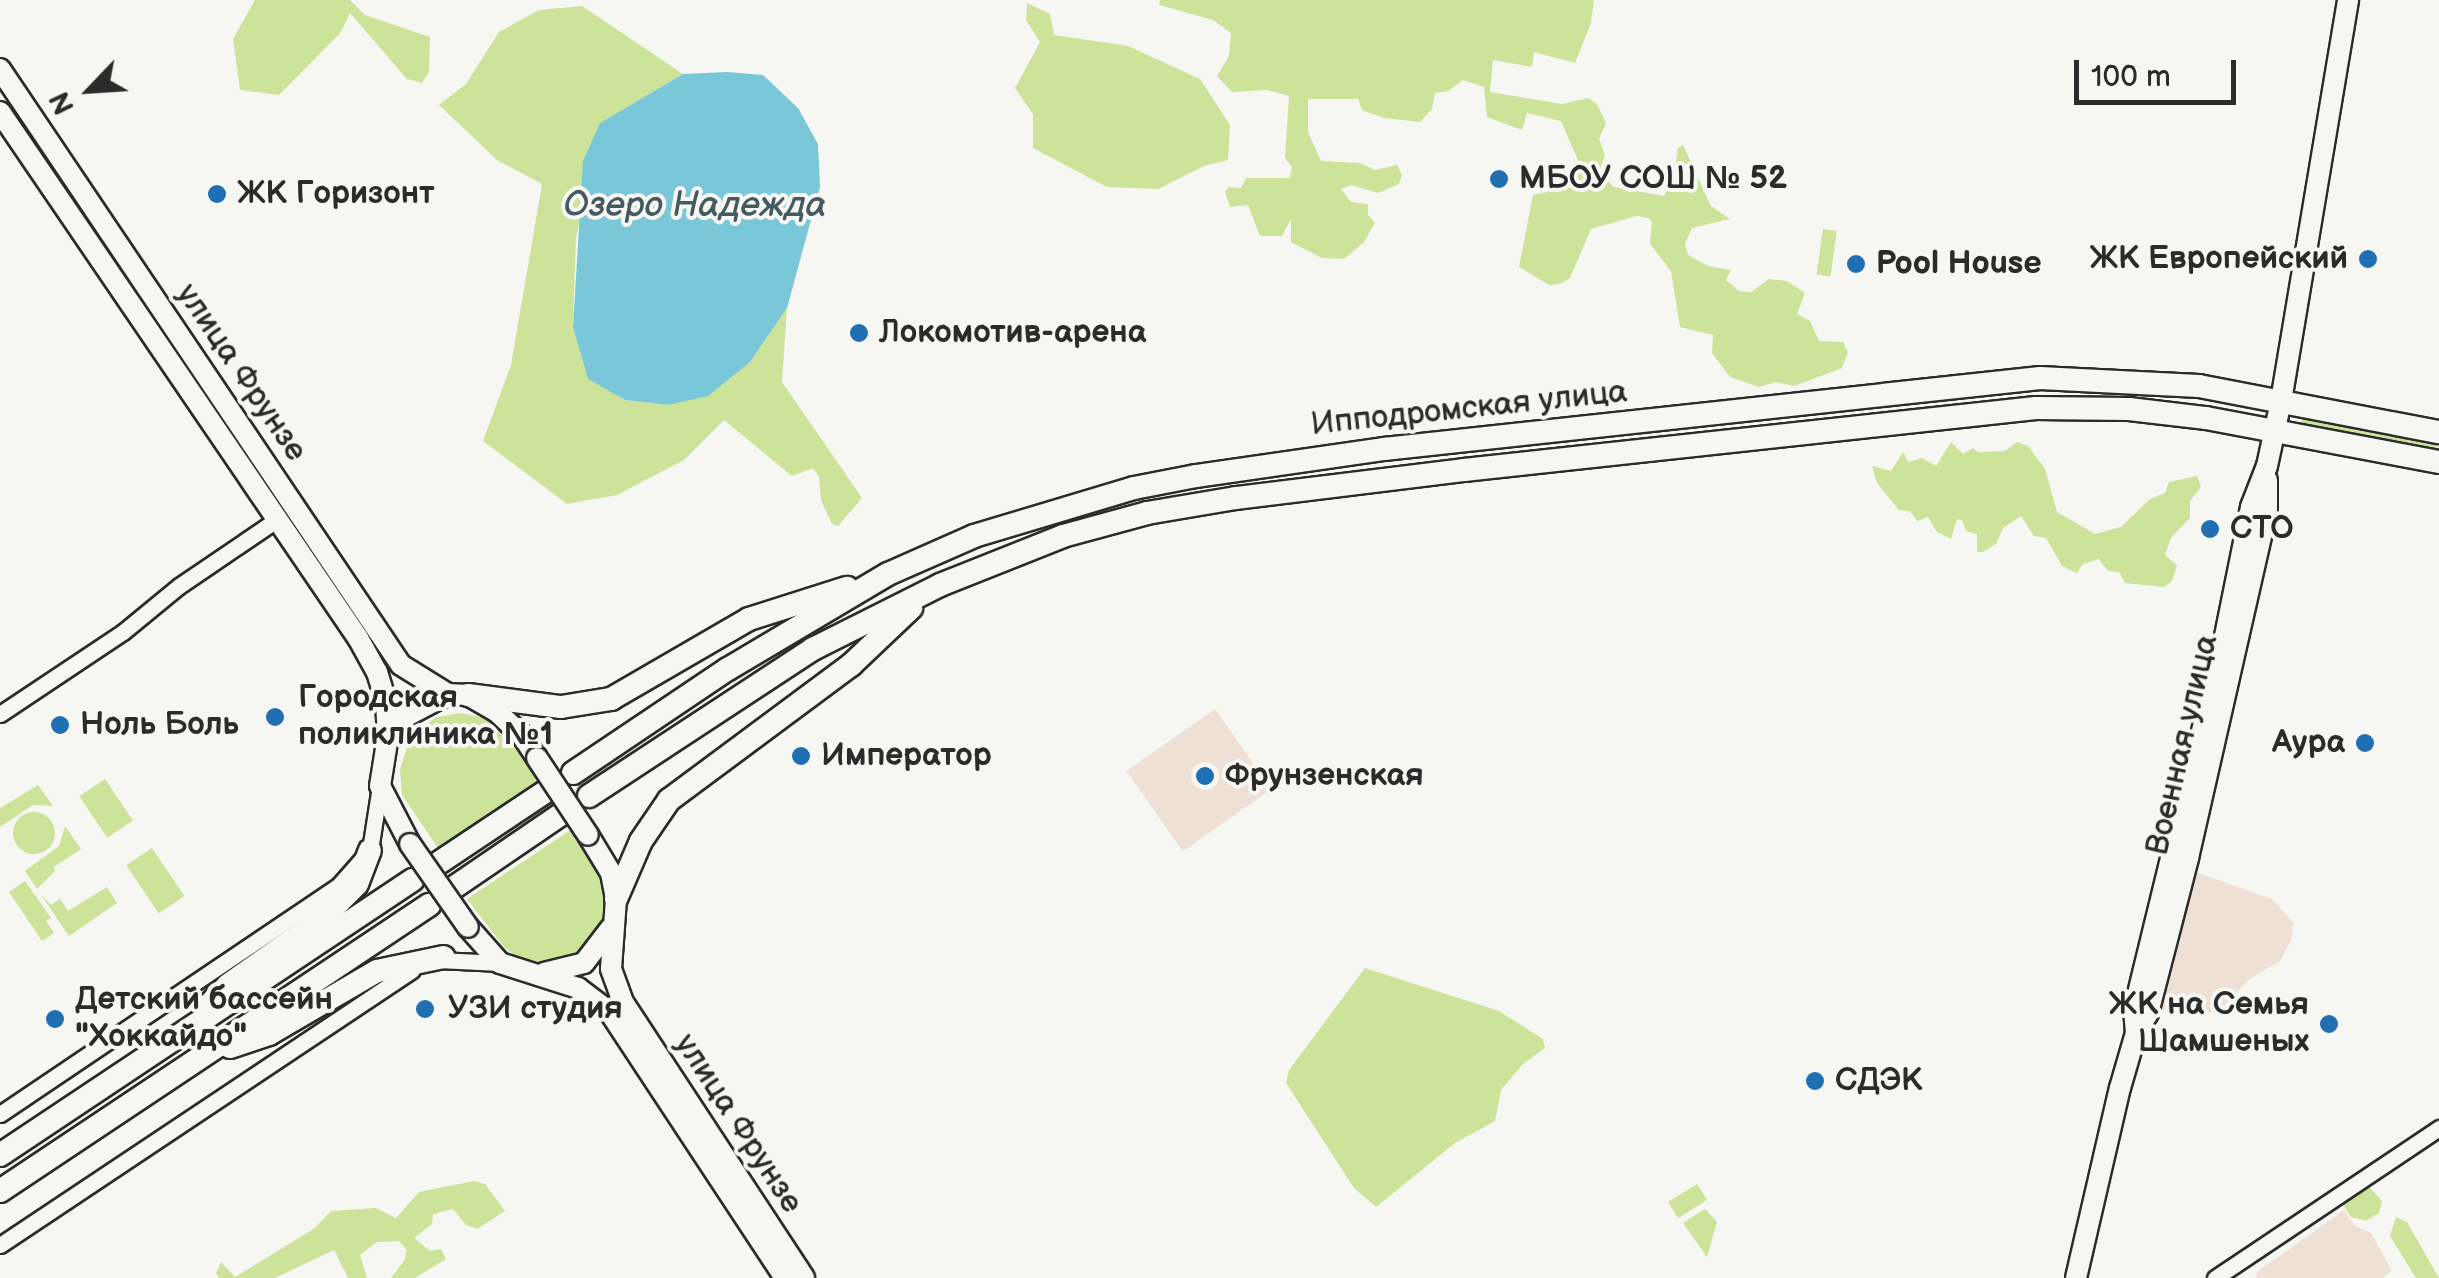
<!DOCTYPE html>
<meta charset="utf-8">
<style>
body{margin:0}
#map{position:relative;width:2439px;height:1278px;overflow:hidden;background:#f6f6f2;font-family:"Balsamiq Sans",sans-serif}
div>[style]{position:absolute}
.built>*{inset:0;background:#eee0d5;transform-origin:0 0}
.green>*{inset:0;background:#cde399;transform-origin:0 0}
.round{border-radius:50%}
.water>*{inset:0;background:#7bc7da}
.roads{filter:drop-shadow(2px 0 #2b2b2b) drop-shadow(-2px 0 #2b2b2b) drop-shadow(0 2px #2b2b2b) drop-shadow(0 -2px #2b2b2b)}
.minor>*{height:15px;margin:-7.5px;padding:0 7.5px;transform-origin:7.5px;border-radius:7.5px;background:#f6f6f2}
.major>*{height:20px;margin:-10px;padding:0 10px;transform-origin:10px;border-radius:10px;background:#f6f6f2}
.highway>*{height:22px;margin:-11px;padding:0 11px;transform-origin:11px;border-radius:11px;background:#f6f6f2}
.bridges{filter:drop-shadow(2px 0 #2b2b2b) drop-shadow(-2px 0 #2b2b2b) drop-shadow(0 2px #2b2b2b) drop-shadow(0 -2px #2b2b2b)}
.major-bridge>*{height:20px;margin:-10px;padding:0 10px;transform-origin:10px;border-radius:10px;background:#f6f6f2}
.dots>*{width:28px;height:28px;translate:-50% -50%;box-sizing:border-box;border:5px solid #f6f6f2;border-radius:50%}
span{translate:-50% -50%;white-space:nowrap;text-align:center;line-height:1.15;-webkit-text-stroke:8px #f6f6f2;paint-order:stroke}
.poi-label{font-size:32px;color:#2b2b2b;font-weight:700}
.left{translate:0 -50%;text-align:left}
.right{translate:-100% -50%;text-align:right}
.street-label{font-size:32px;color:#2b2b2b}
.water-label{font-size:35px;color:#435a60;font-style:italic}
.north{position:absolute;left:40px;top:40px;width:100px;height:100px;-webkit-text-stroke:8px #f6f6f2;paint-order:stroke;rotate:245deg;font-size:28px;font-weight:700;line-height:40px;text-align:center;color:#2b2b2b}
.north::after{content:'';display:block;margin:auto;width:35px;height:45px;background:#2b2b2b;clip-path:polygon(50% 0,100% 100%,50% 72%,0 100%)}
.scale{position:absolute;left:2074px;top:60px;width:162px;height:45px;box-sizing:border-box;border:5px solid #2b2b2b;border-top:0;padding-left:12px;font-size:30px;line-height:35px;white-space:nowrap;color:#2b2b2b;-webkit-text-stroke:8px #f6f6f2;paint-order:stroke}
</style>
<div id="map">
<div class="built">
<div style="left:1215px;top:709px;width:98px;height:108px;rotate:55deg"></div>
<div style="clip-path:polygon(2192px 871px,2272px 899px,2293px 922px,2292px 938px,2280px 961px,2248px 980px,2223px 1008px,2195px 1018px,2157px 1008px)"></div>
<div style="clip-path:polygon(2344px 1210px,2355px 1226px,2371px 1233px,2392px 1271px,2382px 1278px,2255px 1278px,2258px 1271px)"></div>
</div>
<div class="green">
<div style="clip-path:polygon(255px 0,350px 0,365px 15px,430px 37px,429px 72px,422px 83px,407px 79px,350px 13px,341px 32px,279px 95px,240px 90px,233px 39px)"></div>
<div style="clip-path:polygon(1160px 0,1594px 0,1591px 23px,1575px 63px,1534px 52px,1532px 67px,1493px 60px,1490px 92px,1562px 104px,1588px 98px,1597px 104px,1606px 123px,1599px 139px,1605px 155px,1599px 172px,1614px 187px,1664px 196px,1674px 176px,1678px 148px,1683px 145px,1711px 206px,1730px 219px,1692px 228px,1685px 244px,1688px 255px,1708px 266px,1731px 270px,1726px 280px,1739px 291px,1751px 292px,1769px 279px,1787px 281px,1805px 293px,1797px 314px,1810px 321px,1819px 341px,1843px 342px,1848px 352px,1842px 368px,1794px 386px,1776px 382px,1759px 387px,1730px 377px,1712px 353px,1713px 335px,1680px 327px,1671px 271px,1650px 244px,1652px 222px,1648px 218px,1636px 216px,1591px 229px,1570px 278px,1560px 284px,1549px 285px,1519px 267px,1533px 195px,1561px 189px,1580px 165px,1561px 121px,1527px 113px,1522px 130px,1487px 117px,1484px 87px,1463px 80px,1448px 91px,1435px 93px,1432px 109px,1420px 122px,1384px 118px,1362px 110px,1358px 99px,1308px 99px,1308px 132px,1321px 161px,1360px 163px,1375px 170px,1397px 165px,1402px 175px,1399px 184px,1378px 193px,1351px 185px,1341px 189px,1351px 202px,1368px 204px,1368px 215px,1375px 223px,1364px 242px,1344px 259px,1322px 258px,1291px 242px,1291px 219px,1282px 236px,1260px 236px,1248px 205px,1230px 207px,1225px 192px,1229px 187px,1241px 188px,1246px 178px,1290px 178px,1292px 167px,1285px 158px,1289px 96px,1267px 90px,1232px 92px,1217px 76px,1229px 56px,1231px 33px,1213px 20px,1159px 5px)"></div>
<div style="clip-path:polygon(1027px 3px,1050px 14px,1054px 35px,1128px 46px,1200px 79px,1230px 125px,1228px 160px,1204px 166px,1158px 189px,1107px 187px,1033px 148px,1033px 114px,1015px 88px,1040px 42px,1026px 20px)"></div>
<div style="clip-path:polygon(582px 6px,683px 74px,600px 123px,576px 238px,573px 327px,588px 378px,625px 400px,668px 405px,750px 362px,787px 308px,782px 382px,862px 498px,838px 526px,832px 524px,821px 500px,819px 477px,813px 468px,792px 476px,724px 420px,684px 460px,617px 495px,567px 504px,483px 441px,511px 365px,542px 184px,497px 160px,439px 105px,466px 84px,499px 32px,539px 10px)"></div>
<div style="left:1823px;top:229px;width:14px;height:46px;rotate:8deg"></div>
<div style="left:2303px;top:415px;width:138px;height:10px;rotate:11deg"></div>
<div style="clip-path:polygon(1951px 442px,1963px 454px,1973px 448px,1978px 452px,2005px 451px,2017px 442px,2028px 446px,2045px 469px,2057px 512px,2095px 534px,2121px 527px,2150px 499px,2165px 493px,2169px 482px,2197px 476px,2201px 487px,2190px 501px,2190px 518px,2171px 538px,2165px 555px,2177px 565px,2172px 581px,2164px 587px,2125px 583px,2119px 572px,2108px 571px,2099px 559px,2083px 564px,2077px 573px,2072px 571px,2062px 566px,2046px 538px,2034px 536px,2021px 516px,2003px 528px,1996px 544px,1983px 552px,1977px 552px,1977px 534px,1966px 531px,1962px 520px,1957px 519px,1951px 539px,1937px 532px,1928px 517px,1917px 521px,1910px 511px,1899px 510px,1877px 483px,1872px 466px,1891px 471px,1903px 452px,1908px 462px,1922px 458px,1936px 466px)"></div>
<div style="clip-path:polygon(462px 713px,492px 720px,514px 743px,538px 781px,438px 848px,402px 795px,400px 769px,410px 738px,436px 717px)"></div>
<div style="left:105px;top:779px;width:50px;height:31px;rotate:56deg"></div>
<div style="clip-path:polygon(38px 785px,53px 806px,33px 805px,0 827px,0 808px)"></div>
<div class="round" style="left:13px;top:812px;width:42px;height:42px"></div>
<div style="clip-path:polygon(65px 826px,81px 849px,54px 867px,55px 871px,37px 889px,25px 871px,59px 846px)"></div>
<div style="clip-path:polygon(572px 829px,606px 888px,605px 921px,589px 946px,568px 962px,544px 966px,517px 957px,504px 947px,467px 899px)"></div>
<div style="left:152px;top:848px;width:58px;height:31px;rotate:56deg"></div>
<div style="clip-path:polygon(25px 881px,51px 918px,46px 921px,54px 933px,42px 941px,9px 892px)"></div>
<div style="clip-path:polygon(107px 887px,117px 903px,69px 936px,41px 895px,51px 905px,60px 899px,68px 911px)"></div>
<div style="clip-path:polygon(1365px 968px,1499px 1011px,1543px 1039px,1545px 1048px,1522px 1065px,1501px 1090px,1495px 1121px,1455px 1143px,1376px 1207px,1354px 1188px,1286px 1083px,1289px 1070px)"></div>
<div style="clip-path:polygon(474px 1181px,485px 1184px,505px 1211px,477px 1229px,466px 1225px,453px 1209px,433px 1214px,432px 1224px,414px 1238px,430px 1251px,441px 1249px,446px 1259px,415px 1278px,391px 1278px,404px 1261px,407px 1250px,399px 1241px,377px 1242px,360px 1255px,367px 1278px,348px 1278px,334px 1250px,275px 1278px,219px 1278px,216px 1273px,221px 1262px,235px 1277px,315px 1228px,331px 1211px,376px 1208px,396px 1218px,419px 1192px)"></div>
<div style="left:1697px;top:1184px;width:19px;height:34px;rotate:58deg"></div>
<div style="clip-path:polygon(2369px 1187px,2382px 1201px,2379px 1213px,2366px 1221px,2351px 1217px,2342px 1203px,2348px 1194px)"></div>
<div style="clip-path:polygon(1705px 1209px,1717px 1222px,1707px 1257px,1683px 1223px)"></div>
<div style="clip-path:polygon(2396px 1217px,2407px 1222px,2439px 1278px,2416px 1278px,2390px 1236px)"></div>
</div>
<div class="water">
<div style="clip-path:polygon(728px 72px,763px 75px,798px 108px,818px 144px,820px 187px,787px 308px,750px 362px,708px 396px,668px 405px,625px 400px,588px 379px,573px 327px,583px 161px,600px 123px,683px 74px)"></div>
</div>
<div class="roads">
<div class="minor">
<div style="left:0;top:714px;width:148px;rotate:-33.7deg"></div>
<div style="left:123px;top:632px;width:72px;rotate:-39.4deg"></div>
<div style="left:179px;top:586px;width:117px;rotate:-34.2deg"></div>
<div style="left:438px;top:960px;width:62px;rotate:2.8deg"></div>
<div style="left:0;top:1114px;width:409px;rotate:-34deg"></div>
<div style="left:339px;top:885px;width:47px;rotate:-48.5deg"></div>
<div style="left:370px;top:850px;width:65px;rotate:-81.1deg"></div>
<div style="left:0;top:1245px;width:495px;rotate:-33.7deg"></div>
<div style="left:2215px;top:1278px;width:270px;rotate:-33.8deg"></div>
</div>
<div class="major">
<div style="left:0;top:69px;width:718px;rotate:56.07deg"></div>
<div style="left:401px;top:665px;width:55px;rotate:31.7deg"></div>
<div style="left:0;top:112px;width:636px;rotate:55.76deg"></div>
<div style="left:358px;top:638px;width:39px;rotate:61deg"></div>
<div style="left:377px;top:672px;width:30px;rotate:73deg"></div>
<div style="left:386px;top:701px;width:35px;rotate:87deg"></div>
<div style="left:588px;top:835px;width:44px;rotate:58.8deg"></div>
<div style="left:611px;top:873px;width:26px;rotate:79deg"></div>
<div style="left:616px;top:899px;width:70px;rotate:94.1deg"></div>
<div style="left:611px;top:969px;width:35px;rotate:70deg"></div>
<div style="left:623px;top:1002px;width:330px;rotate:56.7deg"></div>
<div style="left:410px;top:844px;width:65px;rotate:-117.3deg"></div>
<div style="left:380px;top:786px;width:51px;rotate:-80.9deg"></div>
<div style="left:388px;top:736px;width:21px;rotate:-53deg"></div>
<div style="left:401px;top:719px;width:53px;rotate:-28deg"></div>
<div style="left:448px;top:694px;width:20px;rotate:3deg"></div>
<div style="left:468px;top:695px;width:32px;rotate:30deg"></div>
<div style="left:496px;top:711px;width:35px;rotate:43deg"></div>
<div style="left:522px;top:735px;width:27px;rotate:57deg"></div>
<div style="left:468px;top:927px;width:48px;rotate:48.4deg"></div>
<div style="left:500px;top:963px;width:82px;rotate:17.8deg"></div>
<div style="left:578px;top:988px;width:39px;rotate:37deg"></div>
<div style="left:609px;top:1011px;width:320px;rotate:56.6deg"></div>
<div style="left:544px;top:973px;width:41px;rotate:-14deg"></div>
<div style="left:584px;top:963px;width:44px;rotate:-52.4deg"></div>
<div style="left:2136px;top:1033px;width:23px;rotate:-95deg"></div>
<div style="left:2134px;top:1010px;width:385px;rotate:-76.3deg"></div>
<div style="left:2225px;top:636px;width:132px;rotate:-78.6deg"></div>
<div style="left:2251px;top:507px;width:44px;rotate:-68.7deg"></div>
<div style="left:2267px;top:466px;width:66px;rotate:-77.8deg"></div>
<div style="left:2281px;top:401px;width:407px;rotate:-80.5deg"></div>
<div style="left:2076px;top:1278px;width:195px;rotate:-77deg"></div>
<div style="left:2120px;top:1088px;width:57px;rotate:-73.8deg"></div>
<div style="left:2136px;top:1033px;width:23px;rotate:-59deg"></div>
<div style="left:2148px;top:1013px;width:160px;rotate:-75.5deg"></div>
<div style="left:2188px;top:858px;width:357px;rotate:-77.2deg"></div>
<div style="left:2267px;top:510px;width:30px;rotate:-90deg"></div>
</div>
<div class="highway">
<div style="left:468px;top:695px;width:94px;rotate:7.4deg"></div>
<div style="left:561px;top:707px;width:51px;rotate:-9.1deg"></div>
<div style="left:611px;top:699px;width:160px;rotate:-30.1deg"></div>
<div style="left:749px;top:619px;width:103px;rotate:-17.6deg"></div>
<div style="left:573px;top:773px;width:187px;rotate:-33.9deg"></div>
<div style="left:728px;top:669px;width:186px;rotate:-30.7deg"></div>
<div style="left:888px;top:574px;width:94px;rotate:-23.8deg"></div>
<div style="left:974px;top:536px;width:167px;rotate:-16.7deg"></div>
<div style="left:1134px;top:488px;width:63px;rotate:-11deg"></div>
<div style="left:1196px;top:476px;width:190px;rotate:-8.2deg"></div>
<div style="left:1384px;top:449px;width:660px;rotate:-6.18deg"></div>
<div style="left:2040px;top:378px;width:159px;rotate:2.9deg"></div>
<div style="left:2199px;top:386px;width:244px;rotate:10.9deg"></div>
<div style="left:589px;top:796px;width:268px;rotate:-33.3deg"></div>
<div style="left:813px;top:649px;width:142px;rotate:-26.7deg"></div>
<div style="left:940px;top:585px;width:132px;rotate:-21.7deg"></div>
<div style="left:1063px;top:536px;width:87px;rotate:-15.3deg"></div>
<div style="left:1147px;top:513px;width:90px;rotate:-9.6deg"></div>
<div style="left:1236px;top:498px;width:230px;rotate:-7deg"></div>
<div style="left:1464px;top:470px;width:575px;rotate:-6.19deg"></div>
<div style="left:2036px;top:408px;width:93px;rotate:0.6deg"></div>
<div style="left:2129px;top:409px;width:78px;rotate:6.7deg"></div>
<div style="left:2206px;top:418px;width:237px;rotate:10.7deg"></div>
<div style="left:440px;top:862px;width:130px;rotate:-33.7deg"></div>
<div style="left:456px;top:886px;width:130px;rotate:-34.3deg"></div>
<div style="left:616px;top:899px;width:63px;rotate:-66.7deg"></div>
<div style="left:641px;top:841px;width:50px;rotate:-55.7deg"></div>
<div style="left:669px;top:800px;width:227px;rotate:-36.6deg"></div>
<div style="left:851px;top:665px;width:83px;rotate:-43.5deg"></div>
<div style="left:207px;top:1007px;width:30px;rotate:-46deg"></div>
<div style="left:228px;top:985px;width:115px;rotate:-35.1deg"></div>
<div style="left:322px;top:919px;width:49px;rotate:-45deg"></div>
<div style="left:357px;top:884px;width:36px;rotate:-69deg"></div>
<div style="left:230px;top:1047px;width:41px;rotate:-18.4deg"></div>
<div style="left:269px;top:1034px;width:125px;rotate:-30.3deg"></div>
<div style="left:377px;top:971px;width:68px;rotate:-11.8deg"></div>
<div style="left:0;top:1155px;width:496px;rotate:-33.7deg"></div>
<div style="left:0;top:1191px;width:516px;rotate:-33.69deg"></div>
</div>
</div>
<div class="bridges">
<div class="major-bridge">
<div style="left:537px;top:758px;width:92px;rotate:56.5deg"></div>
<div style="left:410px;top:844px;width:101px;rotate:55.1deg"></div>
</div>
</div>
<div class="dots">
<div style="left:1499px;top:179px;background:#1f6fb2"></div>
<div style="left:217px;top:194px;background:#1f6fb2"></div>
<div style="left:2368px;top:259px;background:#1f6fb2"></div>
<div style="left:1856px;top:264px;background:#1f6fb2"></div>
<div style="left:859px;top:333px;background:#1f6fb2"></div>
<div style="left:2210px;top:529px;background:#1f6fb2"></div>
<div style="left:275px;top:717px;background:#1f6fb2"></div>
<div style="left:60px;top:725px;background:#1f6fb2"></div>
<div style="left:2365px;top:743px;background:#1f6fb2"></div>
<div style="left:801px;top:756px;background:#1f6fb2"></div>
<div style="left:1205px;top:776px;background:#1f6fb2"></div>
<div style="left:425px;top:1009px;background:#1f6fb2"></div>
<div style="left:55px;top:1019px;background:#1f6fb2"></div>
<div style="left:2329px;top:1024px;background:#1f6fb2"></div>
<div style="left:1815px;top:1081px;background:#1f6fb2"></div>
</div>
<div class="poi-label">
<span class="left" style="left:1519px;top:179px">МБОУ СОШ № 52</span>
<span class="left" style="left:237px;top:194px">ЖК Горизонт</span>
<span class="right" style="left:2348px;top:259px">ЖК Европейский</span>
<span class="left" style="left:1876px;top:264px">Pool House</span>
<span class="left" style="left:879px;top:333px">Локомотив-арена</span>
<span class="left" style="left:2230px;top:529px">СТО</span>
<span class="left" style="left:298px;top:717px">Городская<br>поликлиника №1</span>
<span class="left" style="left:80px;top:725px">Ноль Боль</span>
<span class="right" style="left:2345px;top:743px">Аура</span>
<span class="left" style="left:821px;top:756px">Император</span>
<span class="left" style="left:1225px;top:776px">Фрунзенская</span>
<span class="left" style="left:75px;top:1019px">Детский бассейн<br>"Хоккайдо"</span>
<span class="right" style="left:2309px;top:1024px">ЖК на Семья<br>Шамшеных</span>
<span class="left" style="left:448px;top:1009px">УЗИ студия</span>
<span class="left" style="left:1835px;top:1081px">СДЭК</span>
</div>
<div class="street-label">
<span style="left:241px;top:373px;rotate:56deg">улица Фрунзе</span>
<span style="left:1469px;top:409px;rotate:-6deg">Ипподромская улица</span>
<span style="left:2183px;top:745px;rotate:-77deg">Военная улица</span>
<span style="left:738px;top:1124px;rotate:57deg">улица Фрунзе</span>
</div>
<div class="water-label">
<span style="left:695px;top:206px">Озеро Надежда</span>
</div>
<div class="north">N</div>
<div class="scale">100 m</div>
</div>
